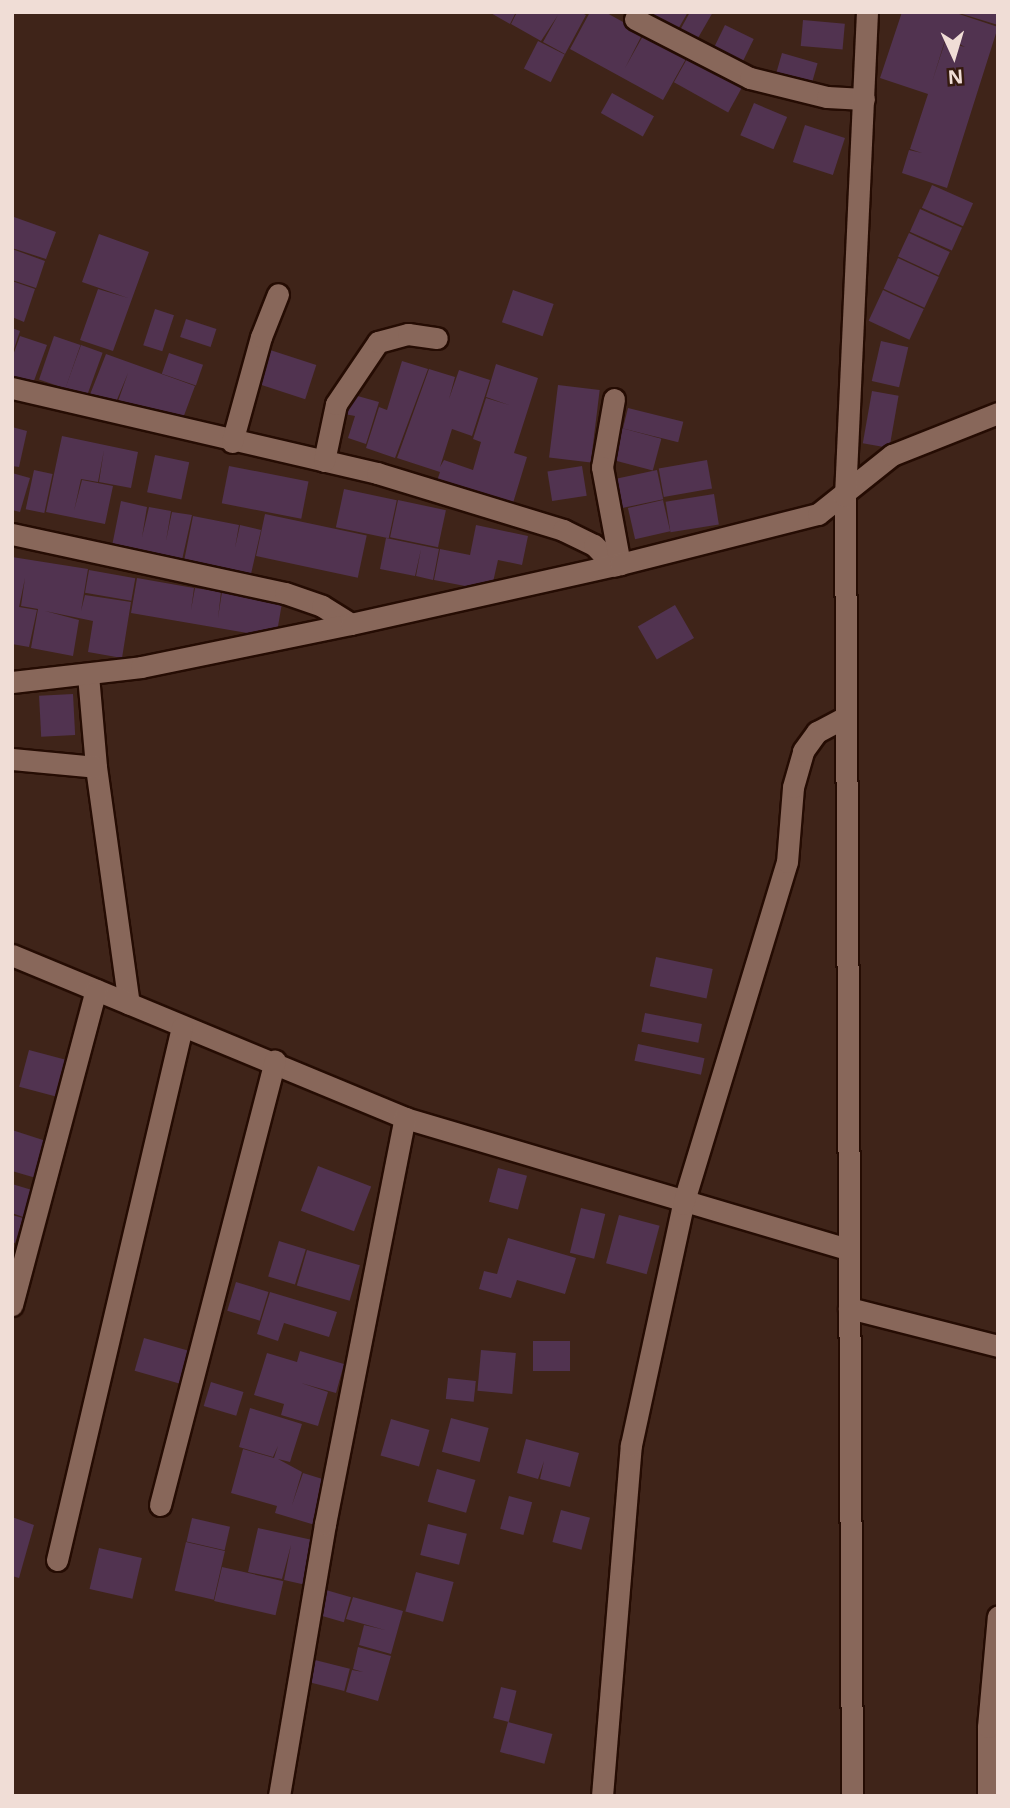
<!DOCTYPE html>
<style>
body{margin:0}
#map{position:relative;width:1010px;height:1808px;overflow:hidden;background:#3f2419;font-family:"Noto Sans",sans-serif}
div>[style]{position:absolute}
.building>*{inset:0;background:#513350;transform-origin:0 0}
.roads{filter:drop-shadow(2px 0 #250c03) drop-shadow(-2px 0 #250c03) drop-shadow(0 2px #250c03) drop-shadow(0 -2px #250c03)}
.minor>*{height:21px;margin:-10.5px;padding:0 10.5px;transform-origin:10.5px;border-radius:10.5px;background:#88675a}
span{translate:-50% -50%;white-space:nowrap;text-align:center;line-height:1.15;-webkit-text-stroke:5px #351a0f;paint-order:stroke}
.frame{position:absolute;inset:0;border:14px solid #f0ddd6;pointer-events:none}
.north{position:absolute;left:919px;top:21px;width:70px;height:70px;-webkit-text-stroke:5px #351a0f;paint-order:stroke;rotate:176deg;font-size:19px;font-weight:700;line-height:28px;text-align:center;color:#f0ddd6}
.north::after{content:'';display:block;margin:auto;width:24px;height:32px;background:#f0ddd6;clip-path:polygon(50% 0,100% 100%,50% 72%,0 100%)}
</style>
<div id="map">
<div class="building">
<div style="clip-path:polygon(489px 12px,516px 12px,510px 24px)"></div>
<div style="clip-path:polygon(517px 12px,580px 12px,586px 15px,565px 54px,543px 42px,558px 15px,541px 41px,511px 24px)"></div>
<div style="clip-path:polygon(590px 12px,605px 12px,643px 33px,625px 68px,644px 34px,687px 57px,663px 100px,570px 49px)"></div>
<div style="clip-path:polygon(645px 12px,688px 12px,677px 31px)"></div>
<div style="clip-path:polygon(690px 12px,713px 12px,698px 38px,679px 32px)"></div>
<div style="clip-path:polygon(evenodd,902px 12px,953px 12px,998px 27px,947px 188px,902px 173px,909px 150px,922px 153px,910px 149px,928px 94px,880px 78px,902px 12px,946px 37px,965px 47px,945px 42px,932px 82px,946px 37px)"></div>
<div style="clip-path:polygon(960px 12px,998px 12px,998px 25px,959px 13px)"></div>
<div style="left:803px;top:20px;width:42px;height:26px;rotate:5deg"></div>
<div style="left:725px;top:25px;width:32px;height:32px;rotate:26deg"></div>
<div style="left:538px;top:41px;width:30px;height:31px;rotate:27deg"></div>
<div style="left:782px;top:53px;width:37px;height:27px;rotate:16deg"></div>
<div style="left:688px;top:57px;width:62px;height:29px;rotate:29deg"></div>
<div style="left:612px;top:93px;width:48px;height:23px;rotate:29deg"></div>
<div style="left:754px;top:103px;width:36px;height:35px;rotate:23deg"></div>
<div style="left:805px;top:125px;width:42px;height:39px;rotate:18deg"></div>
<div style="left:932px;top:185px;width:45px;height:25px;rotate:24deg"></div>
<div style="left:920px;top:209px;width:46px;height:25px;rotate:24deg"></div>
<div style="clip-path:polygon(14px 217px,56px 232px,46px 259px,12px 248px)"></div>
<div style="left:909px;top:233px;width:45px;height:26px;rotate:25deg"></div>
<div style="clip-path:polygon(99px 234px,149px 252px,113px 351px,80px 340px,98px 289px,128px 298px,82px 282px)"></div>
<div style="clip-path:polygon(12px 249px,45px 261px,36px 288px,12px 280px)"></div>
<div style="left:898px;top:258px;width:45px;height:34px;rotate:25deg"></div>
<div style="clip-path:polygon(12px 281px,35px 289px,24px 322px,12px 317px)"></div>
<div style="left:513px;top:290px;width:43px;height:34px;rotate:19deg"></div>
<div style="left:883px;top:290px;width:45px;height:34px;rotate:25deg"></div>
<div style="left:155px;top:309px;width:20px;height:38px;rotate:18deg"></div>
<div style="left:186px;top:319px;width:32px;height:19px;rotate:18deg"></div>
<div style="clip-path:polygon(12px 328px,20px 331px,13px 352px,12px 352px)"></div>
<div style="clip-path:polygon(20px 336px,47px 345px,31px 389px,12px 382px,12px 358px)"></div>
<div style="left:54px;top:336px;width:28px;height:46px;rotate:19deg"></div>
<div style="left:881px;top:341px;width:28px;height:41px;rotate:13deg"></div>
<div style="left:81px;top:345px;width:23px;height:46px;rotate:20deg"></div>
<div style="left:264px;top:348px;width:55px;height:36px;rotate:18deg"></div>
<div style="left:169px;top:353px;width:36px;height:22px;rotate:19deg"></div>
<div style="clip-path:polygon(106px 354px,195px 386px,179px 429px,116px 407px,128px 373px,114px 407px,89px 397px)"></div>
<div style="clip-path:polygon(402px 361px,428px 369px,395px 458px,366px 448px,379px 407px,387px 410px)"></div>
<div style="clip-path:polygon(496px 364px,538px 378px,514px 453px,527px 457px,510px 513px,434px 490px,440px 472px,397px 458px,429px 369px,455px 377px,449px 399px,459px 370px,490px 380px,472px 436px,452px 429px,440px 467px,444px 460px,473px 470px,481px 442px,473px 439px,486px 398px,509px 405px,486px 397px)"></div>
<div style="left:558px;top:385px;width:42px;height:73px;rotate:7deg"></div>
<div style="left:872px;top:391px;width:27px;height:53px;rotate:10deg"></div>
<div style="clip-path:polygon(347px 393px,379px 402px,366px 444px,348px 438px,355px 416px,339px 413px)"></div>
<div style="left:628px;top:408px;width:57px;height:21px;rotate:14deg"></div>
<div style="left:614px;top:426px;width:49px;height:33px;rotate:15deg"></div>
<div style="clip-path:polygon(12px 427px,27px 431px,19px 467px,12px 466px)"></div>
<div style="clip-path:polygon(62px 436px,138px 452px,131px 488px,99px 482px,104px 450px,98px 482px,81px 479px,74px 511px,82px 480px,113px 486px,105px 524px,46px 512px)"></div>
<div style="left:155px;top:455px;width:35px;height:38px;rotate:12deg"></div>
<div style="left:707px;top:460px;width:29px;height:49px;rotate:80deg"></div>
<div style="left:229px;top:466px;width:81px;height:38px;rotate:11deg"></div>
<div style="left:582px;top:466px;width:30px;height:35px;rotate:81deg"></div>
<div style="left:34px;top:470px;width:19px;height:40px;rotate:12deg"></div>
<div style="left:657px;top:470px;width:30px;height:49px;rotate:78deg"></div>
<div style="clip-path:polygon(12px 473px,30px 478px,20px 512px,12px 510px)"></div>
<div style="left:344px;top:489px;width:54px;height:39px;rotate:12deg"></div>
<div style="left:714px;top:494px;width:31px;height:49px;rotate:81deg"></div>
<div style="left:398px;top:500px;width:49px;height:38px;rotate:12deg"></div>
<div style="left:663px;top:500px;width:32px;height:36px;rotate:77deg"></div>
<div style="clip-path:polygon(121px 501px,147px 507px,142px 537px,149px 507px,171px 511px,166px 541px,172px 512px,192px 515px,182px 560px,112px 546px)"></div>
<div style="left:265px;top:514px;width:104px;height:43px;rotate:12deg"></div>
<div style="clip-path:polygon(193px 516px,239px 525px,235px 548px,240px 525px,261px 530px,251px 574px,184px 561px)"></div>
<div style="clip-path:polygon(476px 525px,528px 536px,522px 565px,498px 560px,491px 591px,434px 580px,440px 549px,470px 555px)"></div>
<div style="clip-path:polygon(386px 538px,439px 549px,433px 580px,416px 576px,421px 549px,415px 576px,380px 569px)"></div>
<div style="clip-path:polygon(12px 557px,88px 569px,81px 611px,85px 595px,131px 602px,122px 658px,88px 652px,93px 621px,45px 611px,79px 620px,73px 656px,31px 648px,38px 609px,21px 606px,25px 578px,19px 607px,37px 610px,29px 647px,12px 644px)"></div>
<div style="left:89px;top:570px;width:47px;height:23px;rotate:10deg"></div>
<div style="clip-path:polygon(137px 578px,194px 588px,191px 610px,195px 588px,221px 592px,218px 618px,222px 592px,282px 603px,276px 638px,131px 613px)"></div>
<div style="left:675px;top:605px;width:38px;height:43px;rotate:60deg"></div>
<div style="left:73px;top:694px;width:41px;height:34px;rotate:87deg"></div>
<div style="left:656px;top:957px;width:58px;height:30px;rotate:12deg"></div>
<div style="left:645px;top:1013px;width:58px;height:19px;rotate:11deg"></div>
<div style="left:638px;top:1044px;width:68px;height:17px;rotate:12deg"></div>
<div style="left:29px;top:1050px;width:38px;height:38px;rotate:15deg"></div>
<div style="clip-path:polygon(12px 1130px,46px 1141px,36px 1178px,12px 1171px)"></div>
<div style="left:318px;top:1166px;width:57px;height:48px;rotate:21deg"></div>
<div style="left:498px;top:1168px;width:30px;height:35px;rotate:15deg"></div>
<div style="clip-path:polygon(12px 1184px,32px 1190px,23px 1217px,12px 1213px)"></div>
<div style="left:581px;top:1208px;width:25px;height:46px;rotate:14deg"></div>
<div style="clip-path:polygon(12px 1215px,23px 1218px,15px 1243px,12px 1242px)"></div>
<div style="left:619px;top:1215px;width:42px;height:50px;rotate:15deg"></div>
<div style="clip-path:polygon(508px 1238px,576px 1258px,565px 1294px,517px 1280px,511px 1298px,479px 1289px,484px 1271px,497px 1274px)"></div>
<div style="left:279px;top:1241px;width:28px;height:37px;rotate:17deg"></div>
<div style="left:307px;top:1250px;width:55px;height:37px;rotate:16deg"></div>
<div style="left:236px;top:1282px;width:34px;height:30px;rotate:17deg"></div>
<div style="clip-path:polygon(270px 1292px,337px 1312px,329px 1337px,284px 1323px,278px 1341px,257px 1334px)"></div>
<div style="left:144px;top:1338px;width:51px;height:34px;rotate:16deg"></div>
<div style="left:533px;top:1341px;width:37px;height:30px"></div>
<div style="left:481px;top:1350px;width:35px;height:41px;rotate:5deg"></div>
<div style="clip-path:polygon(300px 1351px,344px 1364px,336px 1393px,301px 1383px,328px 1392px,318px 1426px,281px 1415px,284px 1404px,254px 1395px,267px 1353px,297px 1362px)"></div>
<div style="left:448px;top:1378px;width:28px;height:21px;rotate:6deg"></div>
<div style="left:211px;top:1382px;width:34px;height:25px;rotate:17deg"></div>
<div style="clip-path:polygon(250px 1408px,302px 1424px,290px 1462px,278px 1459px,302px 1472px,292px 1505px,303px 1473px,329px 1481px,315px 1525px,275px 1513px,277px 1506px,231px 1493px,243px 1449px,274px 1458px,278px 1446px,273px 1457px,239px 1447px)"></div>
<div style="left:451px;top:1418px;width:39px;height:35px;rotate:15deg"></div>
<div style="left:391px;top:1419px;width:40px;height:38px;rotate:16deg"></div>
<div style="clip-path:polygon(526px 1439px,579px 1453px,570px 1487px,540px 1479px,544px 1461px,538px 1479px,517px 1473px)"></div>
<div style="left:437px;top:1469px;width:40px;height:34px;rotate:16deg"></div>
<div style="left:509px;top:1496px;width:24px;height:34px;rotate:15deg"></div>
<div style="left:561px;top:1510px;width:30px;height:33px;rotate:15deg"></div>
<div style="clip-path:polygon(12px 1517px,34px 1525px,19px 1578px,12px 1576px)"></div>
<div style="left:192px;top:1518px;width:39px;height:24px;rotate:13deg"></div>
<div style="left:428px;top:1524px;width:40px;height:32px;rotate:14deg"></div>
<div style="clip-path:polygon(258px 1528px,317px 1541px,306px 1585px,284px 1580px,291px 1545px,282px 1579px,248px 1572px)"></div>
<div style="left:186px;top:1542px;width:40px;height:50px;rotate:13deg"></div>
<div style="left:99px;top:1548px;width:44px;height:42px;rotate:13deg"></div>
<div style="left:222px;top:1567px;width:63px;height:35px;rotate:13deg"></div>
<div style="left:416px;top:1572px;width:39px;height:41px;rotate:15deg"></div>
<div style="left:326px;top:1590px;width:26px;height:26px;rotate:16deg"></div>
<div style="clip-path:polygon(353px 1597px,403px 1611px,391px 1654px,359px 1645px,364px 1625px,385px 1630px,346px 1619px)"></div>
<div style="clip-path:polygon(358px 1647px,391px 1656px,378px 1701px,346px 1692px,352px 1670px,363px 1672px,353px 1669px)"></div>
<div style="left:311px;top:1659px;width:40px;height:23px;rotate:14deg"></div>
<div style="left:501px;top:1687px;width:16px;height:32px;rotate:14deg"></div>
<div style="left:508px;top:1722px;width:46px;height:31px;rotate:15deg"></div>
</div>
<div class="roads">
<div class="minor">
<div style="left:635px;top:19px;width:129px;rotate:27.2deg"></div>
<div style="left:750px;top:78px;width:79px;rotate:13.9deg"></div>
<div style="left:827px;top:97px;width:37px;rotate:3deg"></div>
<div style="left:12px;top:388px;width:375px;rotate:13.1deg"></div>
<div style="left:377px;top:473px;width:195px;rotate:17deg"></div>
<div style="left:563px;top:530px;width:34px;rotate:26deg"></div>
<div style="left:594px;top:545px;width:29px;rotate:46deg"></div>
<div style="left:614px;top:399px;width:69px;rotate:100deg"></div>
<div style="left:602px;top:467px;width:99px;rotate:79.5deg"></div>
<div style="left:232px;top:442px;width:109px;rotate:-74.6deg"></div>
<div style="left:261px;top:337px;width:46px;rotate:-68.4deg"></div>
<div style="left:324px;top:461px;width:58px;rotate:-78.1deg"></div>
<div style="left:336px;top:404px;width:75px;rotate:-55.9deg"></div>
<div style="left:378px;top:342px;width:31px;rotate:-15deg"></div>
<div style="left:408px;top:334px;width:29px;rotate:8deg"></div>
<div style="left:12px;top:534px;width:279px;rotate:12.2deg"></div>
<div style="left:285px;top:593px;width:39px;rotate:19deg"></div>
<div style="left:322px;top:606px;width:34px;rotate:32deg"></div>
<div style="left:88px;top:675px;width:92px;rotate:85deg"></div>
<div style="left:96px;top:767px;width:239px;rotate:82.1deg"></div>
<div style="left:12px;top:682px;width:130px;rotate:-6.6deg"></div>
<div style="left:141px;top:667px;width:214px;rotate:-11.6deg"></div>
<div style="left:351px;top:624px;width:276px;rotate:-12.6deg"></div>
<div style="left:620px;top:564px;width:204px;rotate:-14.2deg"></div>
<div style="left:818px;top:514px;width:95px;rotate:-38.6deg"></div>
<div style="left:892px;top:455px;width:114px;rotate:-21.6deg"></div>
<div style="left:12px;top:759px;width:84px;rotate:5.4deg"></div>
<div style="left:12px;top:955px;width:425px;rotate:22.5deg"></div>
<div style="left:405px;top:1118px;width:460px;rotate:16.5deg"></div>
<div style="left:12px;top:1305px;width:326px;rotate:-75.1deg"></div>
<div style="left:849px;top:1308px;width:154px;rotate:14.3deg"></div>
<div style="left:160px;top:1505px;width:459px;rotate:-75.5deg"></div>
<div style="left:57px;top:1560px;width:547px;rotate:-76.8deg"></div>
<div style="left:279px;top:1796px;width:276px;rotate:-80.4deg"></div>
<div style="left:325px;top:1524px;width:414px;rotate:-78.9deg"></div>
<div style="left:602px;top:1796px;width:352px;rotate:-85.3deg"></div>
<div style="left:631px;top:1445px;width:247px;rotate:-77.8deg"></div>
<div style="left:683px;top:1204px;width:357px;rotate:-73.1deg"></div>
<div style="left:787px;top:862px;width:75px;rotate:-85.4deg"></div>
<div style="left:793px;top:787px;width:37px;rotate:-74deg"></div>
<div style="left:803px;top:751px;width:24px;rotate:-54deg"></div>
<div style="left:817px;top:732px;width:30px;rotate:-28deg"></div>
<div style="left:852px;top:1796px;width:1300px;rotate:-90.31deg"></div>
<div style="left:845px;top:496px;width:484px;rotate:-87.4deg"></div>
<div style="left:988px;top:1796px;width:69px;rotate:-90deg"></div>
<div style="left:988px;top:1727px;width:111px;rotate:-84.9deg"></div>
</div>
</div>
<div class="frame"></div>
<div class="north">N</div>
</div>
